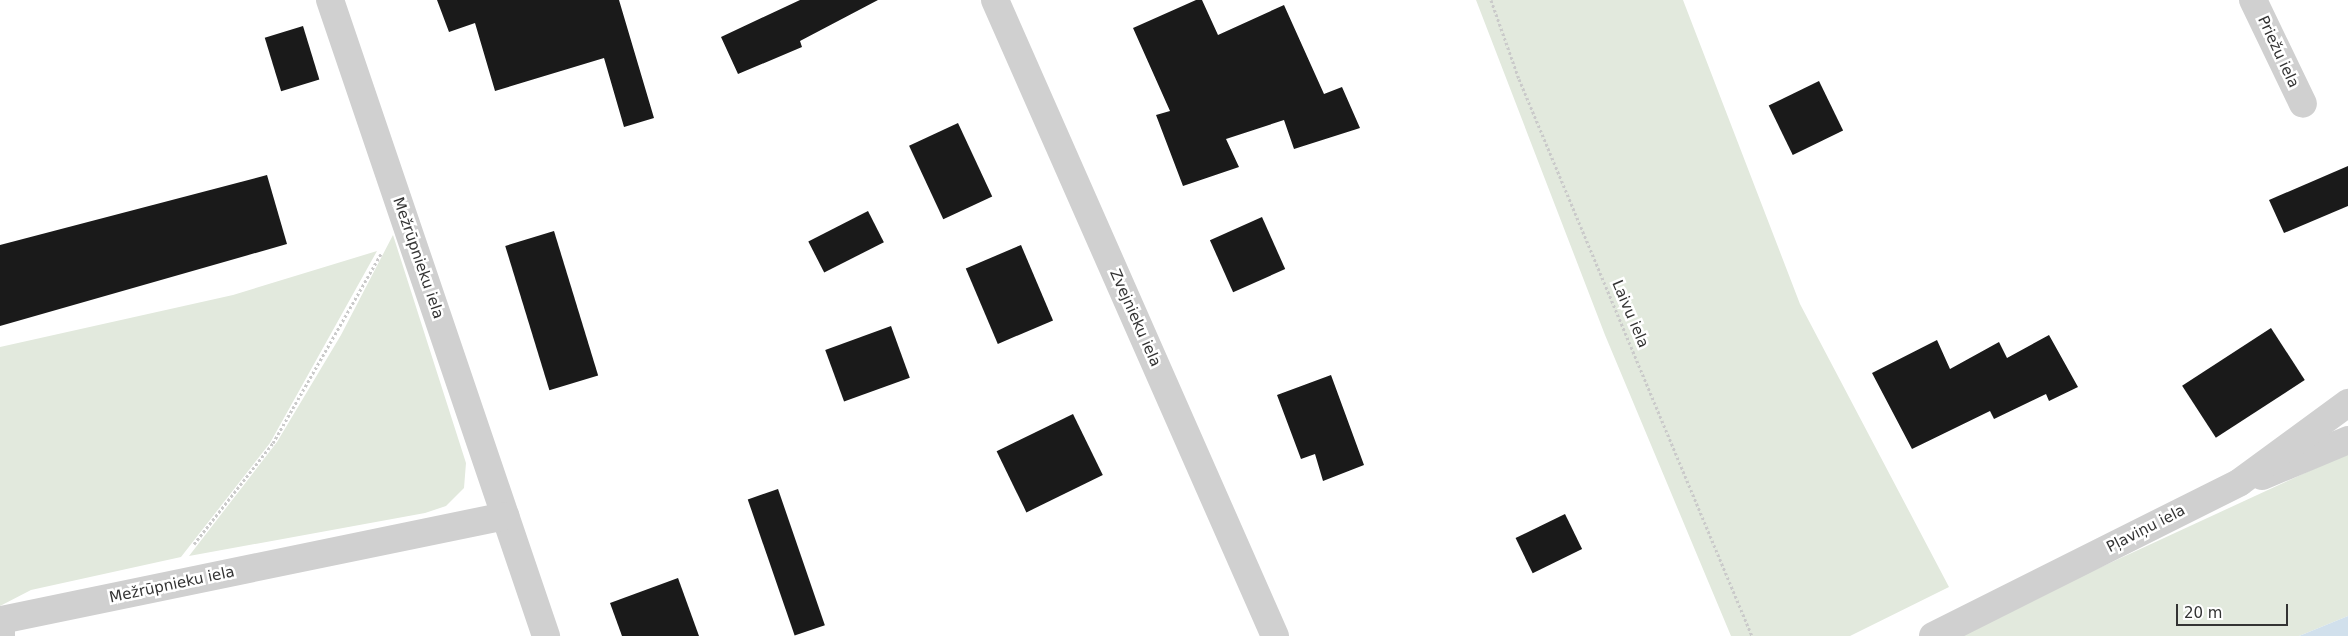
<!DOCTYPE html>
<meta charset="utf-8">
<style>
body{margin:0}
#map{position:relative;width:2348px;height:636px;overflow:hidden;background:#fff;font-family:"DejaVu Sans",sans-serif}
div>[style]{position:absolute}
.green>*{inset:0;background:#e2e9dd}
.water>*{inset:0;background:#d1e0ec}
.building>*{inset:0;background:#1a1a1a;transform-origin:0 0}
.path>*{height:3px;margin-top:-1.5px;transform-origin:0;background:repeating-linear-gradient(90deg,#cacaca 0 2.5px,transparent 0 5px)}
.street>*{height:28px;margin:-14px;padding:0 14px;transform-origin:14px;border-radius:14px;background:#d0d0d0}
span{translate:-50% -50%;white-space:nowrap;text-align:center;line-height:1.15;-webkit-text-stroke:5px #fff;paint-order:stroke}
.street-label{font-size:15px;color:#333}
.scale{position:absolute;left:2176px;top:604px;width:112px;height:22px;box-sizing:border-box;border:2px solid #333;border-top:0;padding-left:6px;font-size:15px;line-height:18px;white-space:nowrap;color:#333;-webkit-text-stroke:4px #fff;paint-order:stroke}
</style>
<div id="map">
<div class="green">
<div style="clip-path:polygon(1476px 0,1683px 0,1800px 304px,1949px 587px,1850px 636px,1731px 636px,1605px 335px)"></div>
<div style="clip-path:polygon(393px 235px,466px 463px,464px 488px,446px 506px,425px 513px,189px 556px,277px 442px,341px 335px)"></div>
<div style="clip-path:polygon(377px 251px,270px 443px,181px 557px,31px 590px,0 606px,0 347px,233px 295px)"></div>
<div style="clip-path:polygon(2348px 453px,2348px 616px,2299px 636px,1952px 636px)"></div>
</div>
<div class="water">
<div style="clip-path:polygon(2348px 616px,2348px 636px,2299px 636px)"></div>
</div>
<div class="building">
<div style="clip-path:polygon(437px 0,619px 0,654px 118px,624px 127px,604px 58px,495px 91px,475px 23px,449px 32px)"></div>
<div style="clip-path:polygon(800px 0,878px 0,800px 41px,802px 47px,738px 74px,721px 37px)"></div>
<div style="clip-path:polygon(1196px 0,1202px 0,1218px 35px,1284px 5px,1324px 94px,1342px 87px,1360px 128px,1294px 149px,1284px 120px,1226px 139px,1239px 167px,1183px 186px,1156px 115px,1170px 111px,1133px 28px)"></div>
<div style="left:303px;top:26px;width:56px;height:40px;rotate:73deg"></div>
<div style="left:1819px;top:81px;width:55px;height:56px;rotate:64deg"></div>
<div style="left:958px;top:123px;width:81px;height:54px;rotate:65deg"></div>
<div style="clip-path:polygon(2348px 166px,2348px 206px,2284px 233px,2269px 200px)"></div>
<div style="clip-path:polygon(267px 175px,287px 244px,0 326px,0 245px)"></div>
<div style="left:868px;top:211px;width:35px;height:67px;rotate:63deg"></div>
<div style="left:1262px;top:217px;width:57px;height:57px;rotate:66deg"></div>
<div style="left:554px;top:231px;width:151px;height:51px;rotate:73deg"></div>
<div style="left:1021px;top:245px;width:82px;height:60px;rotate:67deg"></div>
<div style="left:891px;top:326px;width:55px;height:70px;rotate:70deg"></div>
<div style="left:2271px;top:328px;width:62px;height:106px;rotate:57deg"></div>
<div style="clip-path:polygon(2049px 335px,2078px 387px,2049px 401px,2046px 394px,1994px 419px,1990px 411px,1912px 449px,1872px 373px,1937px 340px,1950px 369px,1999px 342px,2007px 358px)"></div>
<div style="clip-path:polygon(1331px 375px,1364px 465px,1323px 481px,1315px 454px,1301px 459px,1277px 395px)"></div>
<div style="left:1073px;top:414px;width:68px;height:85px;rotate:64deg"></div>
<div style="left:778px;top:489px;width:144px;height:32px;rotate:71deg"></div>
<div style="left:1565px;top:514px;width:39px;height:55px;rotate:64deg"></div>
<div style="clip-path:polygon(678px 578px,699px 636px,622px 636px,610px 603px)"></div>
</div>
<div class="path">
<div style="left:1491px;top:0;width:84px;rotate:70.5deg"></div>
<div style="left:1519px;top:79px;width:604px;rotate:67.3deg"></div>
<div style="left:194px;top:544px;width:128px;rotate:-52deg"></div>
<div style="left:273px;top:443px;width:218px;rotate:-60.3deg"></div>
</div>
<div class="street">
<div style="left:330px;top:0;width:672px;rotate:71.24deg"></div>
<div style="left:995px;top:0;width:695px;rotate:66.24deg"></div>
<div style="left:2253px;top:0;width:115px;rotate:64.3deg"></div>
<div style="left:2262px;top:476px;width:93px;rotate:-22.7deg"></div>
<div style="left:1px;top:636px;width:16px;rotate:-90deg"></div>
<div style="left:1px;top:620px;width:515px;rotate:-11.66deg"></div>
<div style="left:1933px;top:636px;width:343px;rotate:-26.6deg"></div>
<div style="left:2240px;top:482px;width:134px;rotate:-36.2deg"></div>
</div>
<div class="street-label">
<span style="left:2278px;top:52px;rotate:65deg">Priežu iela</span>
<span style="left:418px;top:258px;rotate:71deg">Mežrūpnieku iela</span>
<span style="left:1630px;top:314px;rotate:67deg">Laivu iela</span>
<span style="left:1135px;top:318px;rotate:66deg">Zvejnieku iela</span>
<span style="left:2146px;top:529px;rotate:-27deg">Pļaviņu iela</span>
<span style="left:172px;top:585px;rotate:-12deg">Mežrūpnieku iela</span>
</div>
<div class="scale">20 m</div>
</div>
